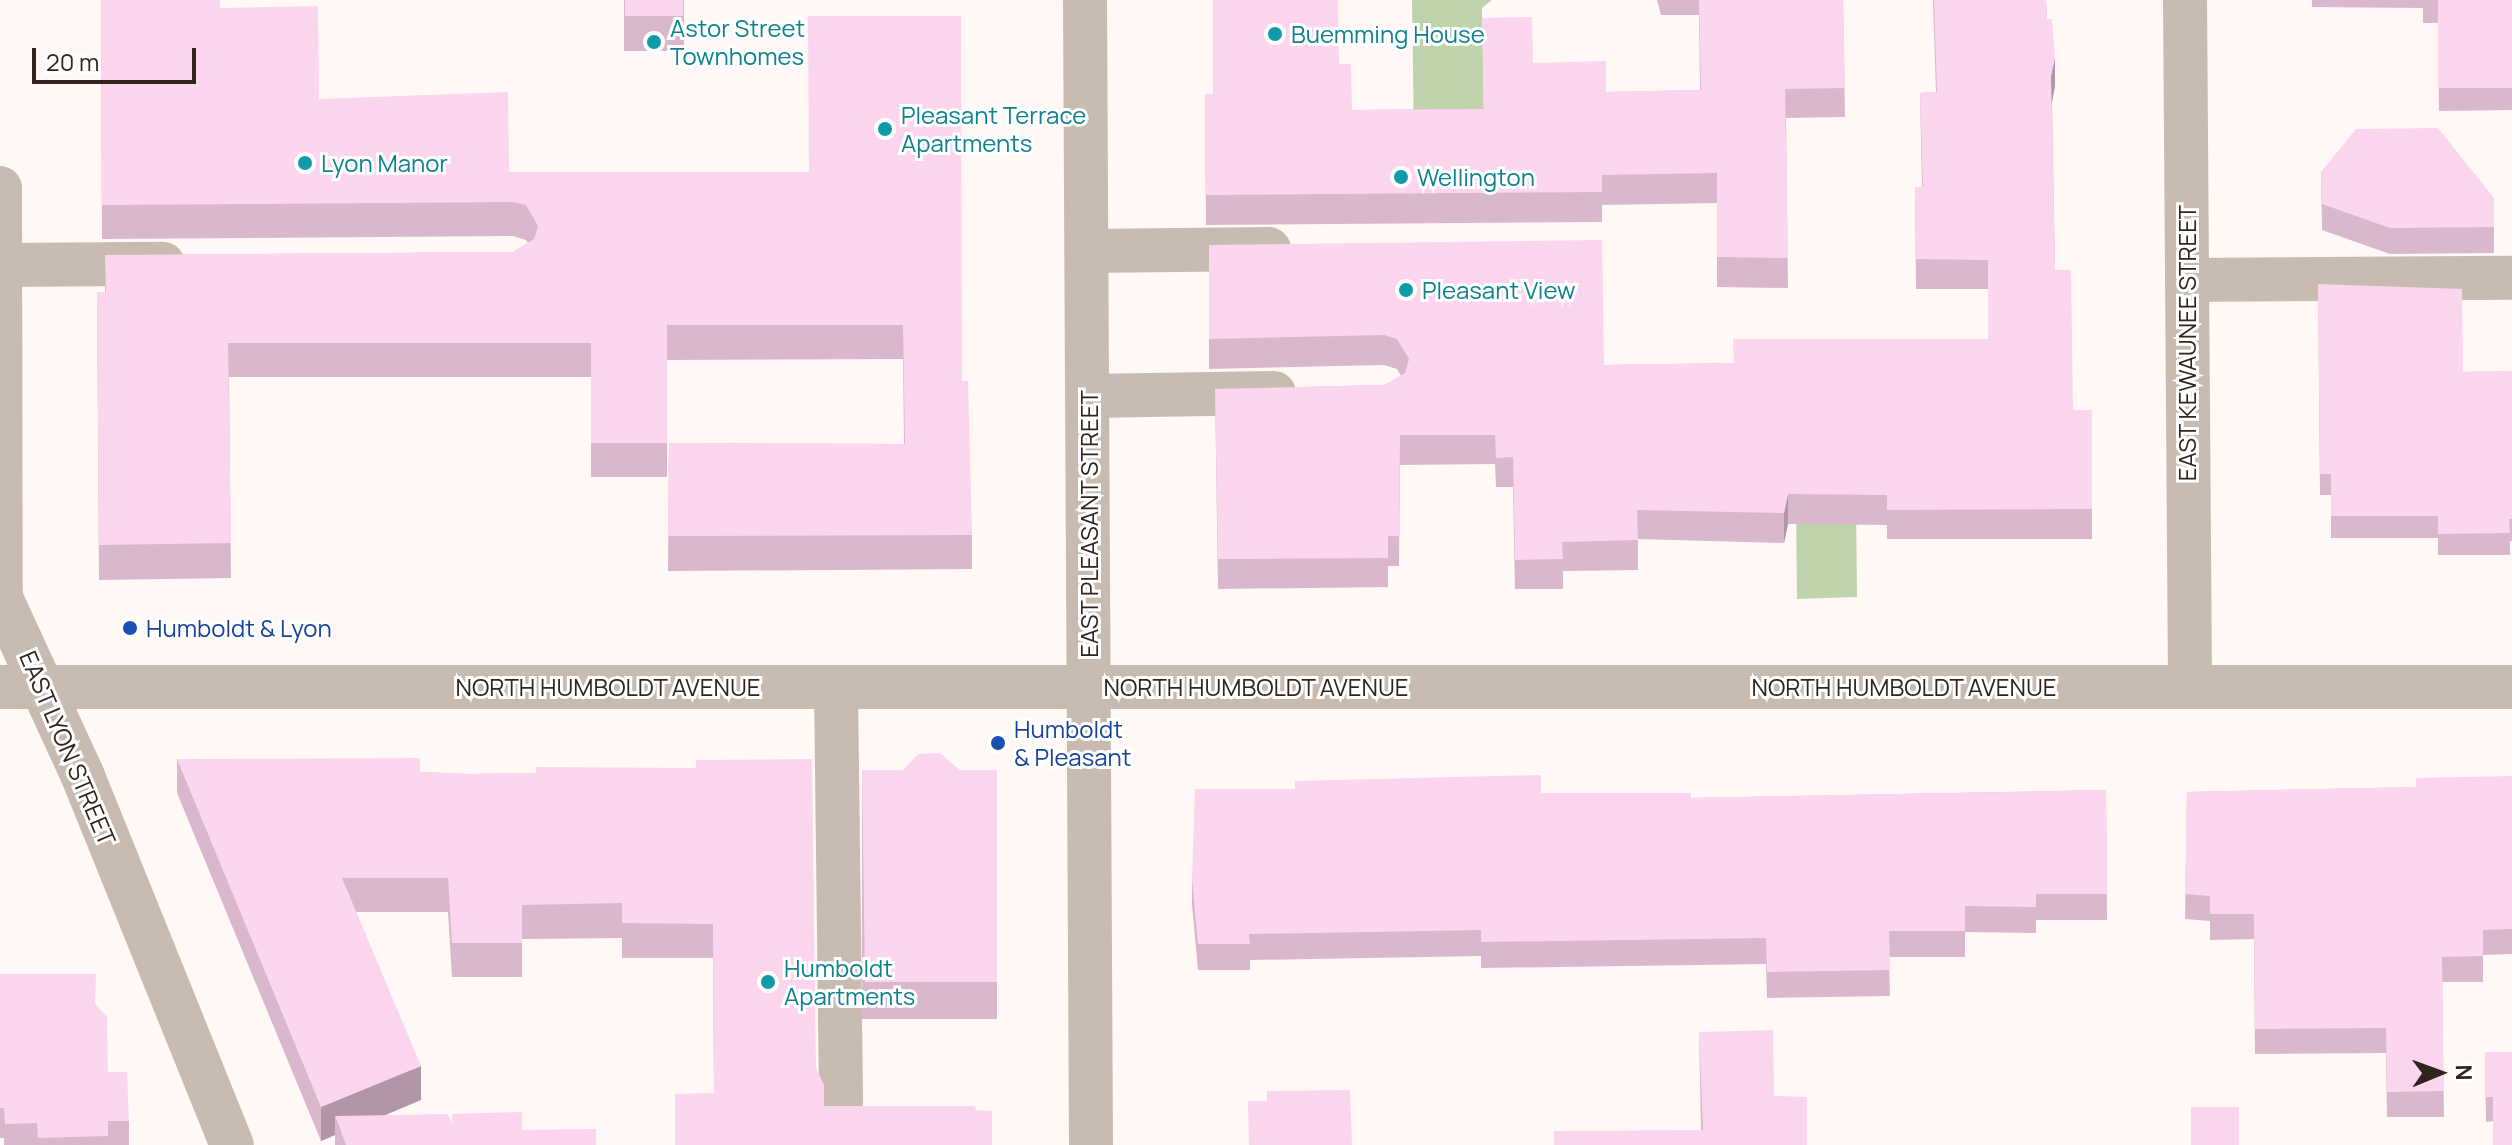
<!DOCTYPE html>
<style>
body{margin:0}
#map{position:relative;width:2512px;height:1145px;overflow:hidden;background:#fff8f5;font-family:Manrope,sans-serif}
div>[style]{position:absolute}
.green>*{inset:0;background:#bfd3ac}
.minor>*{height:44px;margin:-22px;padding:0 22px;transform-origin:22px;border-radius:22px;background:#c8bcb2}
.wall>*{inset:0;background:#d9b8cd;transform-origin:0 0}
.shaded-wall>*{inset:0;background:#b096a7}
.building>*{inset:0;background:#fcd6ee;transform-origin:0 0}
.dots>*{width:22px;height:22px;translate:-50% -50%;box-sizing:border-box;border:4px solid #fff;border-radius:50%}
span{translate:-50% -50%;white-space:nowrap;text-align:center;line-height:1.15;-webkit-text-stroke:6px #fff;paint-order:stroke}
.culture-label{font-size:24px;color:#0d838f}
.left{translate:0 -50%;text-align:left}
.street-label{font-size:24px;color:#31241f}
.transit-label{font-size:24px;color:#164399}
.north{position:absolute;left:2400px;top:1033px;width:80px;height:80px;-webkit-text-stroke:6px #fff;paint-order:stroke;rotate:89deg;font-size:22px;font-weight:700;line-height:32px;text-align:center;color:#31241f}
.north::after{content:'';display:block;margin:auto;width:28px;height:36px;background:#31241f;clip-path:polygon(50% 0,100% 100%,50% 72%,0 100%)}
.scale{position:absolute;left:32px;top:48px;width:164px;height:36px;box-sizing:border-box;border:4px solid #31241f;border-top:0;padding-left:10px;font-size:24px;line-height:28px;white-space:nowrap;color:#31241f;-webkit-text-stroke:6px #fff;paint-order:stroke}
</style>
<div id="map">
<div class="green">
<div style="clip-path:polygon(1412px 0,1492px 0,1482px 8px,1484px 122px,1414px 139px)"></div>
<div style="clip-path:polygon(1795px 407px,1856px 501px,1857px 597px,1797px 599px)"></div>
</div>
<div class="minor">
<div style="left:1085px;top:0;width:1145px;rotate:89.7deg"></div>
<div style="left:2185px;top:0;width:687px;rotate:89.58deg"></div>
<div style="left:0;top:188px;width:410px;rotate:89.9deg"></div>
<div style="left:1px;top:598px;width:194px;rotate:65.3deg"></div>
<div style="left:82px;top:774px;width:400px;rotate:68deg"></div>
<div style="left:1087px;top:251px;width:182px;rotate:-0.6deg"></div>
<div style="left:1px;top:265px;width:162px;rotate:-0.4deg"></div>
<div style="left:2187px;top:280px;width:325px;rotate:-0.4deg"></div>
<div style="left:1088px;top:396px;width:186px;rotate:-0.9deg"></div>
<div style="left:0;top:687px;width:2512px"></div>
<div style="left:836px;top:687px;width:415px;rotate:89.3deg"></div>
</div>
<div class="wall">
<div style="clip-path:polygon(101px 0,220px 8px,319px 99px,509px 172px,809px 172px,962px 381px,972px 535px,972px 569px,668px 571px,669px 443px,904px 444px,903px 359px,667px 360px,667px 477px,591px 477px,591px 377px,229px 377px,231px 578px,99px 580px,97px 292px,105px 292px,105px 255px,513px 252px,528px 243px,526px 240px,513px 236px,102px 239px)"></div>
<div style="left:624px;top:0;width:60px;height:51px"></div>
<div style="clip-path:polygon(1657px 0,1843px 0,1845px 117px,1786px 118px,1788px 288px,1717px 287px,1717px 203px,1602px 205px,1602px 222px,1206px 225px,1205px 94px,1213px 94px,1339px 64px,1352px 110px,1483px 109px,1533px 63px,1606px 92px,1700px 90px,1699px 15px,1661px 15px)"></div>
<div style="clip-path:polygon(1933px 0,2046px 0,2047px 19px,2055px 86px,2052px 103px,2055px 270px,2073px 410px,2092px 410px,2092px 539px,1887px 539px,1887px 525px,1788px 524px,1784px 543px,1638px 539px,1638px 570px,1563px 571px,1563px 589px,1515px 589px,1513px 487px,1496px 487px,1495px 464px,1400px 465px,1399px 566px,1388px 566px,1388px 587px,1218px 589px,1215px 389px,1384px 385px,1401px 376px,1397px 369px,1384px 365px,1209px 369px,1209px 245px,1604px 365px,1733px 363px,1988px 339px,1988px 289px,1916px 289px,1915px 187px,1922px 187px,1920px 93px,1936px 92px)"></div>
<div style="clip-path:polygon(2312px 0,2512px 0,2512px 110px,2439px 111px,2438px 23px,2423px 23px,2423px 8px,2312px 7px)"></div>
<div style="clip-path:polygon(2321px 172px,2494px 198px,2494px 253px,2390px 254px,2322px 230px)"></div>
<div style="clip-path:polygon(2318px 284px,2463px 372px,2512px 371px,2512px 541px,2510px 541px,2510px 555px,2438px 555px,2438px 538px,2331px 538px,2331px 495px,2320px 495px)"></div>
<div style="clip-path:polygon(177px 759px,420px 772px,468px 774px,536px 773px,696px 768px,816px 1068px,824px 1106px,976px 1110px,992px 1145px,714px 1093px,713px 958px,622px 958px,622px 938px,522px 939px,522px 977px,452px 977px,448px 912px,356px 912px,421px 1100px,386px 1115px,452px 1124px,522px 1130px,596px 1145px,335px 1145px,335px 1135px,321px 1141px,177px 793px)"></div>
<div style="left:862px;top:770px;width:135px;height:249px"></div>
<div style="clip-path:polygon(2512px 776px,2512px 954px,2483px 955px,2483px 982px,2442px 982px,2444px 1117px,2387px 1117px,2386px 1053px,2255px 1054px,2254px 939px,2210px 940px,2210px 921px,2185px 919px,2187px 792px,2416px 787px)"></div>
<div style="clip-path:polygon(2106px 790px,2107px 920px,2036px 920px,2036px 933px,1965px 932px,1965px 957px,1889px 957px,1890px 996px,1767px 998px,1766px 964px,1481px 968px,1481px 956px,1250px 960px,1250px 970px,1198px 970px,1192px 905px,1192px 879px,1541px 793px,1691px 798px)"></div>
<div style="clip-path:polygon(0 974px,96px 1004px,108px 1072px,129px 1121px,129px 1145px,4px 1145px,4px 1138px,0 1138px)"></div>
<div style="clip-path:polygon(1699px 1032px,1774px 1096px,1807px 1145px,1701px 1130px)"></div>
<div style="clip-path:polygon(2485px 1052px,2512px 1052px,2493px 1121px,2486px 1122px)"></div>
</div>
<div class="shaded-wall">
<div style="clip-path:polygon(2055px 57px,2055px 86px,2051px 106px,2051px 76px)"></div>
<div style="clip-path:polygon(1788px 494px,1788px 524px,1784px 543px,1784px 513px)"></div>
<div style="clip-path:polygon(421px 1066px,421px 1100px,341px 1133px,335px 1116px,335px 1135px,321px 1141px,321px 1107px)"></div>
</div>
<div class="building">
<div style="clip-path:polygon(101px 0,220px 0,220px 8px,318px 6px,319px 99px,508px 92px,509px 172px,809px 172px,808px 16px,961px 16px,962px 381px,968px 381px,972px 535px,668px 536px,669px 443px,905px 444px,903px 325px,667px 325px,667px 443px,591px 443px,591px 343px,228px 343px,231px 543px,99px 545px,97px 292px,106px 292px,105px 255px,513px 252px,534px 239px,538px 226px,526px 205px,513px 202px,102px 205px)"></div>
<div style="left:625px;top:0;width:58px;height:16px"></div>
<div style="clip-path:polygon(1213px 0,1338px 0,1339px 64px,1351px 64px,1352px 110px,1484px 109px,1482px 18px,1532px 17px,1533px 63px,1606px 61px,1606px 92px,1701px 90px,1699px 0,1843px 0,1845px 88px,1785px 89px,1788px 258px,1717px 257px,1717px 173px,1602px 175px,1602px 192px,1206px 195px,1205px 94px,1213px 94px)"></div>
<div style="clip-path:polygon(1934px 0,2046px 0,2047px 19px,2052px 19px,2055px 57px,2051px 76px,2055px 270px,2071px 270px,2073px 410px,2092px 410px,2092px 509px,1887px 510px,1887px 495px,1788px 494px,1784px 513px,1637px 510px,1638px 540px,1562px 542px,1563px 559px,1515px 560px,1513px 457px,1496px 458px,1495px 435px,1400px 435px,1399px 536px,1388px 536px,1388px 558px,1218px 559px,1215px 389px,1384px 385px,1405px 373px,1409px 359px,1397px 339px,1384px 335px,1209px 339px,1209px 245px,1602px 240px,1604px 365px,1734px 363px,1733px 339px,1988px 339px,1988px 260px,1916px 259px,1915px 187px,1923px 187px,1920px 93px,1937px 92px)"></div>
<div style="left:2438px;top:0;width:74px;height:88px"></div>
<div style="clip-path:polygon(2438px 128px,2494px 198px,2494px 227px,2390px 228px,2322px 204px,2321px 172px,2356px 129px)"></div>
<div style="clip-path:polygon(2318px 284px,2462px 289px,2463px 372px,2512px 371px,2512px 519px,2509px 519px,2510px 533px,2438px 534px,2438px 516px,2331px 516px,2331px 474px,2320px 474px)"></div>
<div style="clip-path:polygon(940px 753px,960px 770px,997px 770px,997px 982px,865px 982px,862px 770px,903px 770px,918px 754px)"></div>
<div style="clip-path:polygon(420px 758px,420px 772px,468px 774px,536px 773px,536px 767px,696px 768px,696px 760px,812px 759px,816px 1068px,824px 1085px,824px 1106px,975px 1106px,976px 1110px,992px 1111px,992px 1145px,675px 1145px,675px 1094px,714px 1093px,713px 924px,622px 923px,622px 903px,522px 905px,522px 943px,452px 943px,448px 878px,342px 878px,421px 1066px,321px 1107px,177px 759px)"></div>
<div style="clip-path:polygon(1541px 775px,1541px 793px,1691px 793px,1691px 798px,2106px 790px,2107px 894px,2036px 894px,2036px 907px,1965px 906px,1965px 931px,1889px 931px,1890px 970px,1767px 972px,1766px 938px,1481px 942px,1481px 930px,1249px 934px,1250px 944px,1198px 944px,1192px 879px,1195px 789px,1295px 789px,1295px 781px)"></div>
<div style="clip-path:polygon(2512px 776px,2512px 929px,2483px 930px,2483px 956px,2442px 957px,2444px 1091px,2387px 1092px,2386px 1028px,2255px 1029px,2254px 914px,2210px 914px,2210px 896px,2185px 894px,2187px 792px,2416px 787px,2416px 778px)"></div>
<div style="clip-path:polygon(0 974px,96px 974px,95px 1004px,107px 1017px,108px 1072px,127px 1072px,129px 1121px,108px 1121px,108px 1136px,38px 1138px,37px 1123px,5px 1124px,4px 1108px,0 1108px)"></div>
<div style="clip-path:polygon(1773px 1030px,1774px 1096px,1807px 1097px,1807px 1145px,1554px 1145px,1554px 1131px,1703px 1130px,1699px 1032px)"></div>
<div style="clip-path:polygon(2485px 1052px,2512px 1052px,2512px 1145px,2493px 1145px,2493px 1097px,2486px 1097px)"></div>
<div style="clip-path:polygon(1350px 1090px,1352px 1145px,1249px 1145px,1248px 1101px,1267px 1101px,1267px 1091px)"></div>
<div style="left:2191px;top:1107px;width:48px;height:38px"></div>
<div style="clip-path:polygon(522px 1112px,522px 1130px,596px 1129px,596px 1145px,346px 1145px,335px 1116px,448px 1114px,452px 1124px,452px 1114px)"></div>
</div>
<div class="dots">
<div style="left:1275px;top:34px;background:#0f9aa8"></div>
<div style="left:654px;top:42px;background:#0f9aa8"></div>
<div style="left:885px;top:129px;background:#0f9aa8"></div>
<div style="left:305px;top:163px;background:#0f9aa8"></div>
<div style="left:1401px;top:177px;background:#0f9aa8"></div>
<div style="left:1406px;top:290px;background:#0f9aa8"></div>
<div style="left:130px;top:628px;background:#1a4fb4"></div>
<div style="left:998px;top:743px;background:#1a4fb4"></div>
<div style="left:768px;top:982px;background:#0f9aa8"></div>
</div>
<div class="culture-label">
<span class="left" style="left:670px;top:42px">Astor Street<br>Townhomes</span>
<span class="left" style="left:1291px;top:34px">Buemming House</span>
<span class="left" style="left:901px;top:129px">Pleasant Terrace<br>Apartments</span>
<span class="left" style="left:321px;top:163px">Lyon Manor</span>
<span class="left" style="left:1417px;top:177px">Wellington</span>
<span class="left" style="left:1422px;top:290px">Pleasant View</span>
<span class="left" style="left:784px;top:982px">Humboldt<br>Apartments</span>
</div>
<div class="street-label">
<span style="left:2187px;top:343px;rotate:-90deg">EAST KEWAUNEE STREET</span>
<span style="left:1089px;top:524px;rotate:-90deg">EAST PLEASANT STREET</span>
<span style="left:608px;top:687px">NORTH HUMBOLDT AVENUE</span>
<span style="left:1256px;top:687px">NORTH HUMBOLDT AVENUE</span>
<span style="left:1904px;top:687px">NORTH HUMBOLDT AVENUE</span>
<span style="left:68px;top:748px;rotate:67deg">EAST LYON STREET</span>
</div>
<div class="transit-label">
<span class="left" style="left:146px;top:628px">Humboldt &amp; Lyon</span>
<span class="left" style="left:1014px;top:743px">Humboldt<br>&amp; Pleasant</span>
</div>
<div class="north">N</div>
<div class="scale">20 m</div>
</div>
